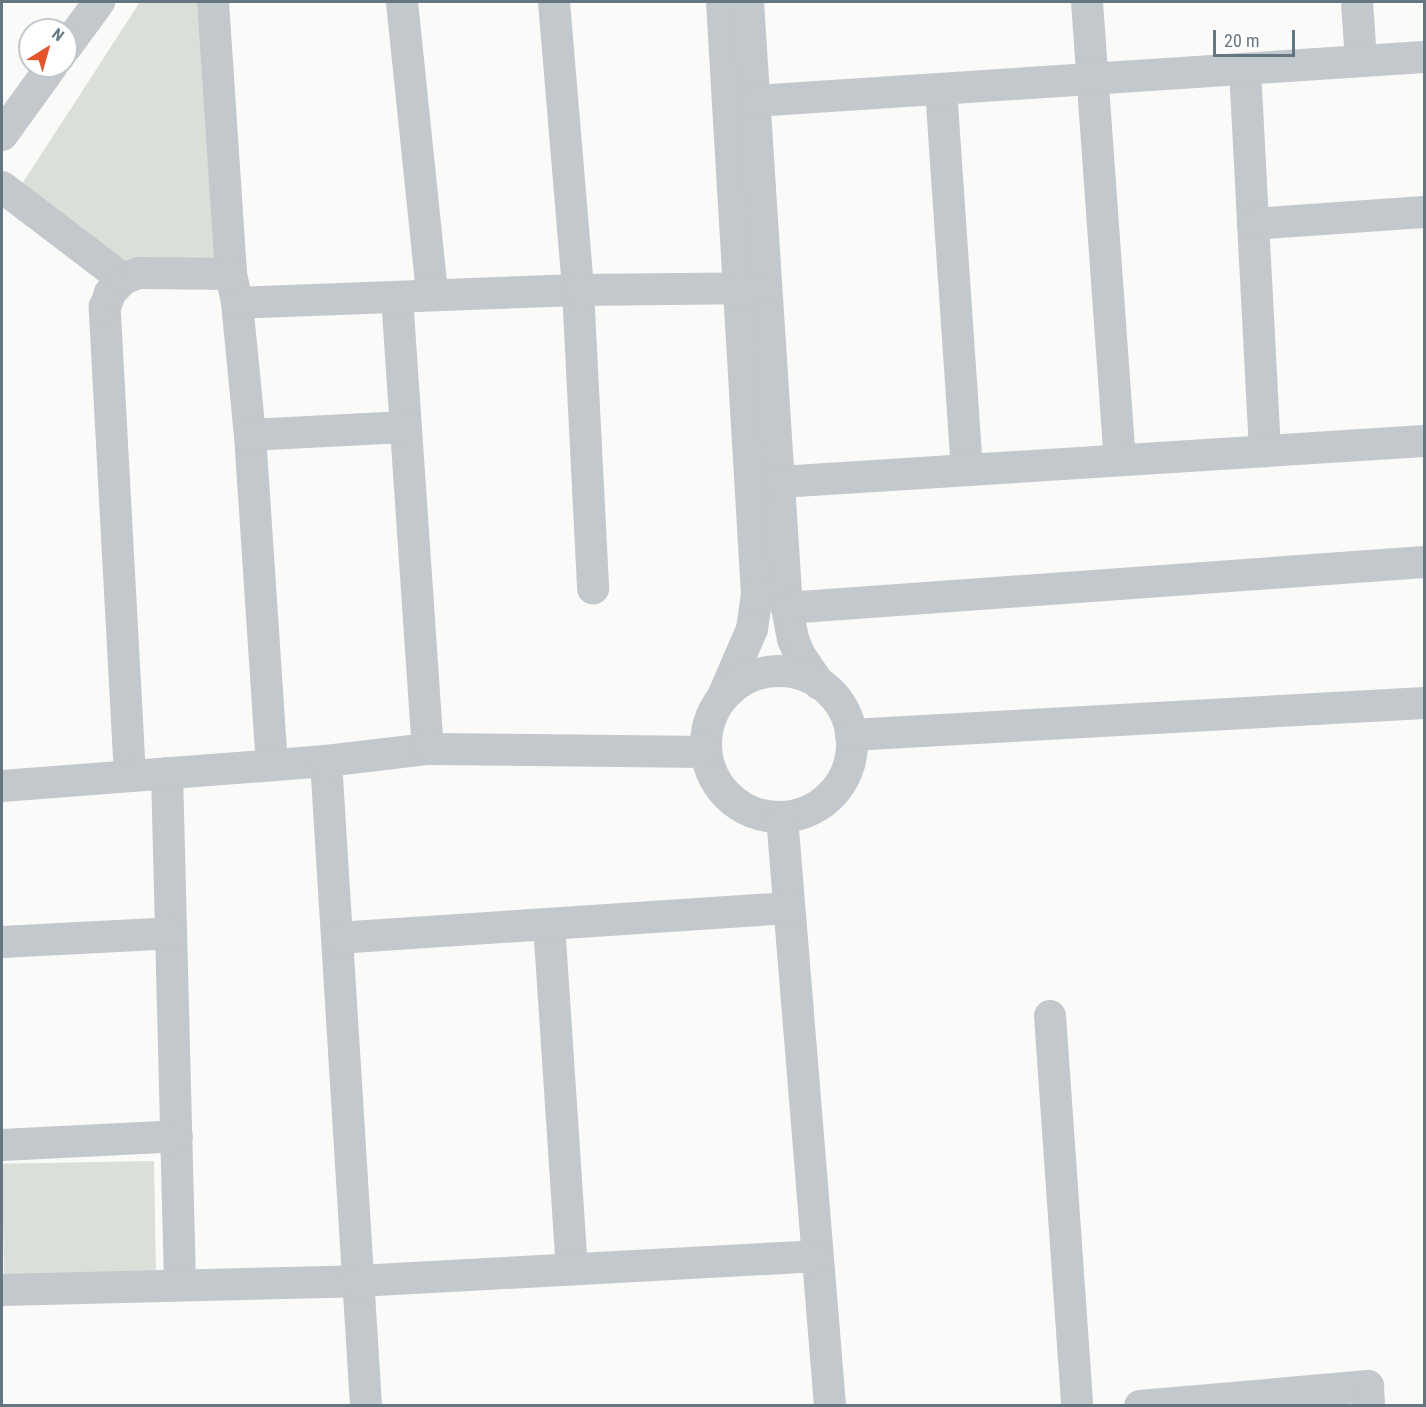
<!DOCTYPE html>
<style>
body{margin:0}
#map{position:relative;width:1426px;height:1407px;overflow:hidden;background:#fafaf8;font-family:"Roboto Condensed",sans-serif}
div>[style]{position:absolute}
.green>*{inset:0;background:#dadfd7;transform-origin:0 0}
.minor>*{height:32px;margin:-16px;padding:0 16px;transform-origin:16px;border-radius:16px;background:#c3c8cc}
.minor>.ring{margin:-16px;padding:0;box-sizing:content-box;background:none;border:32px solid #c3c8cc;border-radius:50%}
span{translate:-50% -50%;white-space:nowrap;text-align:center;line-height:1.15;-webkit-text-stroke:6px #fff;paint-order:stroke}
.frame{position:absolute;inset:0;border:3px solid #657683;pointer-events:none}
.north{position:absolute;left:18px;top:18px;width:60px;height:60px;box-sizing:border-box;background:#fff;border:2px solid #c1c8cd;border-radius:50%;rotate:37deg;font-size:16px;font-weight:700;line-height:24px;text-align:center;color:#657683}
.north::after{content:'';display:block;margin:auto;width:21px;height:27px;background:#e4572e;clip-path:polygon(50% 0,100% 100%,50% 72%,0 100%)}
.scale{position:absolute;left:1213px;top:30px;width:82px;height:27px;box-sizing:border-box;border:3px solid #657683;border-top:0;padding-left:8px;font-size:18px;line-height:21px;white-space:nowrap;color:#657683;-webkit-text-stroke:4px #fff;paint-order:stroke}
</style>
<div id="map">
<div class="green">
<div style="clip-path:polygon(140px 2px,197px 2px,215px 266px,128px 262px,20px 187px)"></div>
<div style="left:154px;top:1161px;width:117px;height:152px;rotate:89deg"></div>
</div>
<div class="minor">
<div style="left:213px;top:2px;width:273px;rotate:86.2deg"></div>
<div style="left:231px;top:274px;width:30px;rotate:78deg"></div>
<div style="left:237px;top:303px;width:133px;rotate:84.4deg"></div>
<div style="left:250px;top:435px;width:331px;rotate:86.2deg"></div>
<div style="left:402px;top:2px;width:294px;rotate:84.1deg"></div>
<div style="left:554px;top:2px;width:289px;rotate:85.2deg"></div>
<div style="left:578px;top:290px;width:299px;rotate:87.1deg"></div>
<div style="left:722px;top:2px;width:593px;rotate:86.62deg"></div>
<div style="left:757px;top:594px;width:35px;rotate:98deg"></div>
<div style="left:752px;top:629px;width:73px;rotate:113.4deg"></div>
<div style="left:748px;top:2px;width:607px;rotate:86.32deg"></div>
<div style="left:787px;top:608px;width:32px;rotate:79deg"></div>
<div style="left:793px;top:639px;width:16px;rotate:68deg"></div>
<div style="left:799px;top:654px;width:36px;rotate:56deg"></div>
<div style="left:1087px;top:2px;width:459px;rotate:85.9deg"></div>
<div style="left:1357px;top:2px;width:59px;rotate:86.1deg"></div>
<div style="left:66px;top:47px;width:56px;rotate:-53.7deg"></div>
<div style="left:1245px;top:69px;width:383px;rotate:87deg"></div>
<div style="left:941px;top:89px;width:382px;rotate:86.1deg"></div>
<div style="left:755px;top:101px;width:670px;rotate:-3.76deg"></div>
<div style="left:2px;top:135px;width:85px;rotate:-54.1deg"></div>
<div style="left:2px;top:187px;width:152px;rotate:37.2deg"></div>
<div style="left:1253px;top:224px;width:171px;rotate:-4deg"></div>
<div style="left:397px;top:297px;width:453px;rotate:86.1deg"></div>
<div style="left:237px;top:303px;width:341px;rotate:-2.2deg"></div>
<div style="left:578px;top:290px;width:179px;rotate:-0.6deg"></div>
<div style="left:250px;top:435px;width:154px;rotate:-3deg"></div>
<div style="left:780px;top:482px;width:645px;rotate:-3.64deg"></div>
<div style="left:787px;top:608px;width:639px;rotate:-4.13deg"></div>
<div class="ring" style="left:706px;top:671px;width:114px;height:114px"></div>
<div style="left:851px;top:735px;width:574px;rotate:-3.2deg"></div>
<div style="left:326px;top:761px;width:646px;rotate:86.45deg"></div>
<div style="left:167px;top:773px;width:511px;rotate:88.54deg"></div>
<div style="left:130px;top:776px;width:470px;rotate:-93.1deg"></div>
<div style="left:105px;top:307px;width:15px;rotate:-70deg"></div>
<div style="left:110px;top:293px;width:19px;rotate:-47deg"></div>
<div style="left:123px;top:279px;width:17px;rotate:-21deg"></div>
<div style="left:139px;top:273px;width:92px;rotate:0.6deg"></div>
<div style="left:2px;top:786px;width:325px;rotate:-4.4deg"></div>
<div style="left:326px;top:761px;width:103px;rotate:-6.7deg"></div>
<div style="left:428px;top:749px;width:278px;rotate:0.6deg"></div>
<div style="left:782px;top:817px;width:591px;rotate:85.34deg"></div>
<div style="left:549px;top:924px;width:346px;rotate:86.2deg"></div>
<div style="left:337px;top:938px;width:452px;rotate:-3.8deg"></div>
<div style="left:2px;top:942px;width:169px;rotate:-3deg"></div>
<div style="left:1050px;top:1016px;width:391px;rotate:86deg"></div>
<div style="left:2px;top:1145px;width:175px;rotate:-2.9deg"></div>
<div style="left:2px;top:1290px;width:356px;rotate:-1.4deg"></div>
<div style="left:358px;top:1281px;width:460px;rotate:-3.1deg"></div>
<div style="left:1140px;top:1406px;width:229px;rotate:-5deg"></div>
<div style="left:1368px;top:1386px;width:20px;rotate:87deg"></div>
</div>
<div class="frame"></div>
<div class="north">N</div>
<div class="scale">20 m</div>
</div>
